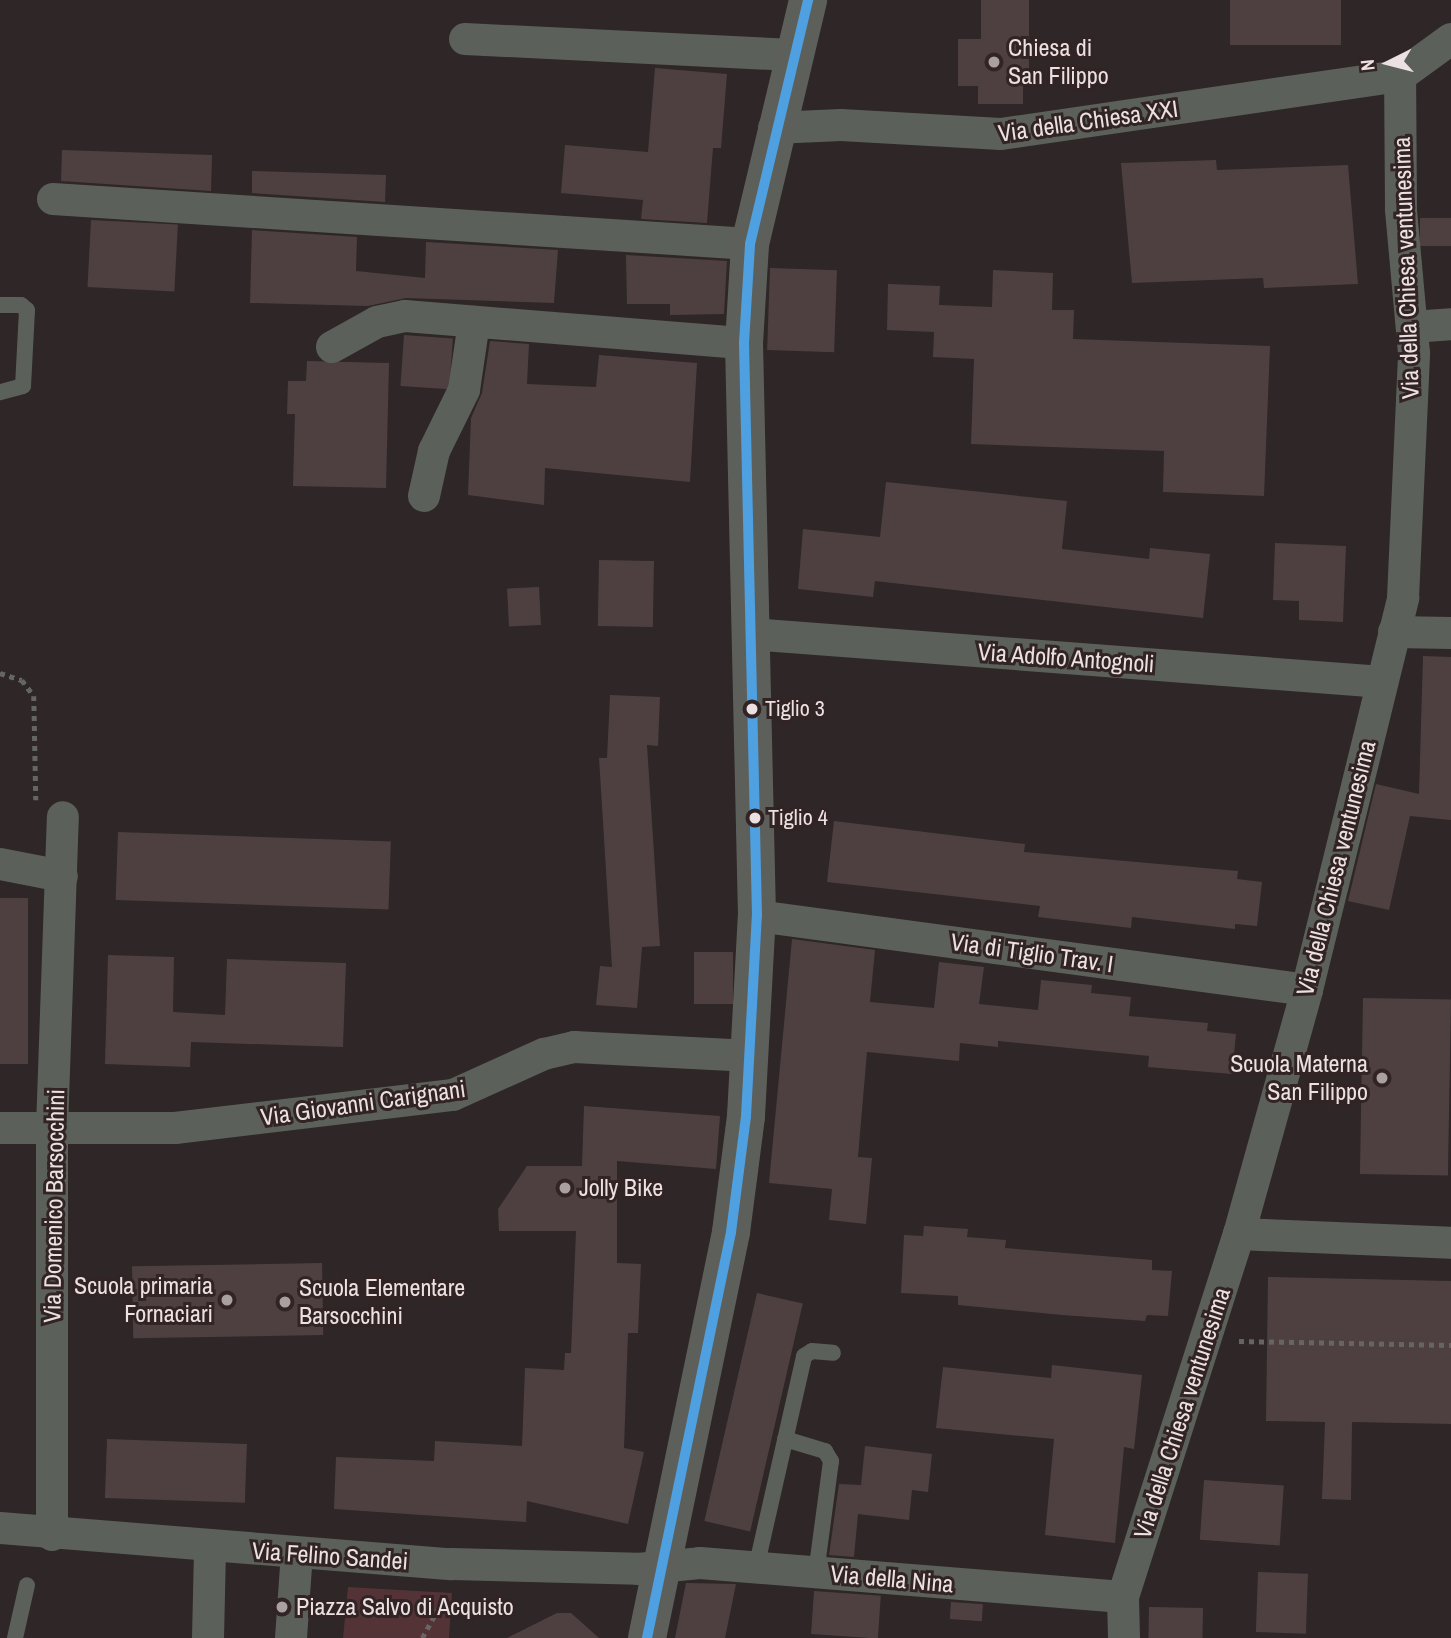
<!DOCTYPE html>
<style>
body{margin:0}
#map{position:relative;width:1451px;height:1638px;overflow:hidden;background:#2e2627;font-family:"Archivo Narrow",sans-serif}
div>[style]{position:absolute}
.green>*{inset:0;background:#543337}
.building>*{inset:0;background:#4e4041;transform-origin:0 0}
.path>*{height:4.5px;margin-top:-2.25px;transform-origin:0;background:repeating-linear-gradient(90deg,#656663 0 5px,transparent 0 10px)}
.service>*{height:16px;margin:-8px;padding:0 8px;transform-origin:8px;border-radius:8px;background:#5b605b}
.minor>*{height:32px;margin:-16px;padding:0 16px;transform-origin:16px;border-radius:16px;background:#5b605b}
.primary>*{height:38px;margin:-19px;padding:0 19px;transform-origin:19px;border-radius:19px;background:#5d605a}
.bus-1>*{height:10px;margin:-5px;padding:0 5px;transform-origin:5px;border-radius:5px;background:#4fa0e1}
.dots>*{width:19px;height:19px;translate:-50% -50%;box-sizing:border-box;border:4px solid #322324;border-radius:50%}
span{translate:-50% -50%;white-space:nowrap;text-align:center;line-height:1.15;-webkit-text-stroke:6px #322324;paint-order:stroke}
.bus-label{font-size:22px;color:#ece1e2}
.left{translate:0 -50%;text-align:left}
.poi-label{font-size:24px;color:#ece1e2}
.right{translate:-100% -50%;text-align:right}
.street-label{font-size:24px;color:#ece1e2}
.north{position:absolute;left:1353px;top:28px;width:70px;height:70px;-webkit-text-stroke:5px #322324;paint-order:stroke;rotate:264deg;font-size:19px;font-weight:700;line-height:28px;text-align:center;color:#ece1e2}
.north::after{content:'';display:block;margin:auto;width:24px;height:32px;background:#ece1e2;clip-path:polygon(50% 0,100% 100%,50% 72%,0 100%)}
</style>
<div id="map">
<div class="green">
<div style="clip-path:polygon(348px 1587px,452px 1593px,449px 1638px,343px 1638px)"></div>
</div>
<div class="building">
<div style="clip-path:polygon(981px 0,1029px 0,1029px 86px,1023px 86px,1023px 104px,978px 104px,978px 86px,958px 86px,958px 39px,981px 39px)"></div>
<div style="left:1230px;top:0;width:111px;height:45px"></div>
<div style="clip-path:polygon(655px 68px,727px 74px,721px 148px,713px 148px,707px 223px,641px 219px,643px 200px,561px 193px,565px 145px,648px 152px)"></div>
<div style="clip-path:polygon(62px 150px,212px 155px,211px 191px,61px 181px)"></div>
<div style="clip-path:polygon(1216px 160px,1217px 170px,1348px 165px,1358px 284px,1264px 288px,1263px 278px,1132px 283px,1121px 163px)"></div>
<div style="clip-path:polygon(252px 171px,386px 175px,385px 202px,252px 193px)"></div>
<div style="left:1451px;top:218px;width:28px;height:31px;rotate:90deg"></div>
<div style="left:91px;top:220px;width:87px;height:67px;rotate:3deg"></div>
<div style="clip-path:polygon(252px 230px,357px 237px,356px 271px,425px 278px,426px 242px,558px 250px,554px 303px,406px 298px,368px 306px,250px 303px)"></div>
<div style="clip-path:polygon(626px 255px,727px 261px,724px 314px,670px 315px,670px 304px,627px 304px)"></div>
<div style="left:770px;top:268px;width:67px;height:82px;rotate:2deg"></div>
<div style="clip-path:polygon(993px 270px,1053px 273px,1052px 310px,1074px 310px,1073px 339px,1270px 346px,1264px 496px,1163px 492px,1164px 451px,971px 444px,974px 359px,933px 357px,934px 332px,887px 330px,888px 284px,940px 286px,939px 305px,992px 307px)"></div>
<div style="left:404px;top:335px;width:49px;height:51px;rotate:4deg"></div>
<div style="clip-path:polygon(490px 341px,529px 344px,527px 384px,596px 387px,599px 355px,697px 363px,690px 482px,545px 468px,544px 505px,468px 495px,471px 418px,482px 393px)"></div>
<div style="clip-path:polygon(307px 361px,389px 363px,386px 488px,293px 486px,295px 414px,287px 414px,288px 381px,306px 381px)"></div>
<div style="clip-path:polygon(886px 482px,1067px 501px,1062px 549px,1149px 559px,1150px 548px,1210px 554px,1203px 618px,875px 581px,873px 597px,798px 589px,803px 529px,880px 537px)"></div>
<div style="clip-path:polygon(1275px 543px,1346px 546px,1343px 622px,1299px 620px,1299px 601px,1273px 600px)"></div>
<div style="left:599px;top:560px;width:55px;height:66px;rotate:1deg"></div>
<div style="left:539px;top:587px;width:38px;height:32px;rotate:87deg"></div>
<div style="clip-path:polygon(1423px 656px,1451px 657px,1451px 820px,1410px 816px,1389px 910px,1348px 901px,1376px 784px,1419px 794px)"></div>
<div style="clip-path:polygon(610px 695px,660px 697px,658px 746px,647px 745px,660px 946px,642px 947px,637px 1008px,596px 1005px,600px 966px,612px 967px,599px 758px,607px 758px)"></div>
<div style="clip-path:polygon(834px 821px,1025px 844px,1024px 852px,1238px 871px,1237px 879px,1262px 882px,1257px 926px,1235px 924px,1235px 929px,1132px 917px,1131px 928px,1038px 917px,1040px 906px,827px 882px)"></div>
<div style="left:118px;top:832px;width:273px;height:68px;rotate:2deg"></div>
<div style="left:0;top:898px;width:28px;height:166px"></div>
<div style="clip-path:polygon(792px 939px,875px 950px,870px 1002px,934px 1008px,939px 962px,984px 967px,979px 1004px,1038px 1010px,1041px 980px,1092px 985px,1091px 993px,1131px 997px,1129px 1016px,1208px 1023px,1207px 1031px,1236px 1034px,1232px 1074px,1148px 1067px,1149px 1056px,998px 1041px,998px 1047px,960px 1043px,959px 1061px,867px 1052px,858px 1157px,872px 1158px,866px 1224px,829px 1220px,832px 1189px,769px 1183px)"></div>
<div style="left:694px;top:952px;width:39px;height:52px"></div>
<div style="clip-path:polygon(108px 955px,174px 957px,173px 1012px,225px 1015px,227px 959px,346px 963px,343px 1047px,191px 1042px,190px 1067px,105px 1064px)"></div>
<div style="left:1363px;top:998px;width:88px;height:176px;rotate:1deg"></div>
<div style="clip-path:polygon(584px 1106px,720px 1116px,716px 1169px,617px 1161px,617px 1263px,641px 1264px,638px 1333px,628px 1333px,624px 1448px,644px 1452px,628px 1524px,527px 1501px,526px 1522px,334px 1509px,336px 1457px,434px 1461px,435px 1441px,522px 1446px,525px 1368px,564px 1370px,565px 1353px,571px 1353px,576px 1231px,499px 1231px,498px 1209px,527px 1166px,582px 1166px)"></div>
<div style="clip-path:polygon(924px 1226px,968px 1229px,967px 1237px,1006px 1240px,1005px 1248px,1152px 1260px,1152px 1270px,1172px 1271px,1168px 1316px,1147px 1315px,1145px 1321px,1062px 1315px,958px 1305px,958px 1296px,901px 1293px,904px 1235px,923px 1236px)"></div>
<div style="left:322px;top:1263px;width:72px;height:190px;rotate:89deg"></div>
<div style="clip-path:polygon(1268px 1277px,1451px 1281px,1451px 1424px,1352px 1422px,1351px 1500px,1322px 1499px,1325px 1422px,1266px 1421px)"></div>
<div style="left:757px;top:1293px;width:47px;height:234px;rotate:13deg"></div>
<div style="clip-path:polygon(1052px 1365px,1142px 1375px,1134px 1449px,1124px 1447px,1115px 1543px,1045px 1535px,1054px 1439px,936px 1428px,943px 1367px,1051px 1378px)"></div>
<div style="left:107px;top:1439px;width:140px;height:59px;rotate:2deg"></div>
<div style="clip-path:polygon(865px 1446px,932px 1454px,928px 1492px,912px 1490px,909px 1520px,858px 1514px,854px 1557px,829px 1555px,839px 1484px,861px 1485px)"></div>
<div style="left:1204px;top:1480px;width:80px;height:60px;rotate:4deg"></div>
<div style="left:1258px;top:1572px;width:50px;height:60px;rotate:2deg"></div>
<div style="clip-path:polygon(686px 1583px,736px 1584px,725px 1638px,675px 1638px)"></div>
<div style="left:814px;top:1591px;width:67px;height:43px;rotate:4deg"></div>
<div style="left:951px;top:1602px;width:32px;height:17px;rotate:4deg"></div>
<div style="left:1149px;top:1607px;width:54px;height:31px;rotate:1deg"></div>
<div style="clip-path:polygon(557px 1613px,571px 1613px,599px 1638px,507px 1638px)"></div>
</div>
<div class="path">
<div style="left:0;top:673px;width:23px;rotate:18deg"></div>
<div style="left:22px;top:680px;width:20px;rotate:53deg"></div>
<div style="left:34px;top:696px;width:104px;rotate:88.9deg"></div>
<div style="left:1239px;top:1341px;width:212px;rotate:1.1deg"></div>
<div style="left:422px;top:1638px;width:48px;rotate:-61.3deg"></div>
</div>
<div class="service">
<div style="left:0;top:305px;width:21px"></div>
<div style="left:21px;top:305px;width:8px;rotate:40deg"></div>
<div style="left:27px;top:310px;width:76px;rotate:93deg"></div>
<div style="left:23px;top:386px;width:24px;rotate:165deg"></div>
<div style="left:785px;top:1439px;width:42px;rotate:16.7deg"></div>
<div style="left:825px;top:1451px;width:12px;rotate:59deg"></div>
<div style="left:831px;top:1461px;width:113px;rotate:97.6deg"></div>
<div style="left:756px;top:1568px;width:217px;rotate:-77.2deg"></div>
<div style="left:804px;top:1356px;width:9px;rotate:-32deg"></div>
<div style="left:812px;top:1351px;width:21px;rotate:5deg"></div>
<div style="left:15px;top:1638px;width:54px;rotate:-77.2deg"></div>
</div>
<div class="minor">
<div style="left:465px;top:39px;width:327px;rotate:2.8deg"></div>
<div style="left:774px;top:128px;width:67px;rotate:-2.6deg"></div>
<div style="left:841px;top:125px;width:160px;rotate:3.2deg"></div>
<div style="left:1001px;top:134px;width:403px;rotate:-8.3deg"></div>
<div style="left:1400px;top:76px;width:63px;rotate:-36deg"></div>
<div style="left:53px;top:199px;width:698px;rotate:3.69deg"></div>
<div style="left:1412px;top:327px;width:39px;rotate:-4deg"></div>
<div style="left:332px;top:347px;width:51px;rotate:-29.1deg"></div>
<div style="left:377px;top:322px;width:29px;rotate:-12deg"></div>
<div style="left:405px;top:316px;width:340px;rotate:4.6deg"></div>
<div style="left:424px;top:496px;width:46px;rotate:-77.5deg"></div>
<div style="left:434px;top:451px;width:68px;rotate:-63.8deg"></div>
<div style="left:464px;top:390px;width:69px;rotate:-81.6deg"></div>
<div style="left:1394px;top:632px;width:57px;rotate:1deg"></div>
<div style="left:751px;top:634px;width:633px;rotate:4.35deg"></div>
<div style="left:0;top:864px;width:63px;rotate:11deg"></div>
<div style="left:757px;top:916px;width:555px;rotate:7.66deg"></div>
<div style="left:0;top:1128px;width:175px"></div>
<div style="left:175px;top:1128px;width:280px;rotate:-6.8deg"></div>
<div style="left:453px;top:1095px;width:100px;rotate:-24.3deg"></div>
<div style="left:544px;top:1054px;width:31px;rotate:-13deg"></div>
<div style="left:574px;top:1047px;width:177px;rotate:2.9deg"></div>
<div style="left:1239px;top:1234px;width:212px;rotate:2.4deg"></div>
<div style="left:0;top:1528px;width:453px;rotate:4.6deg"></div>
<div style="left:452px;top:1564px;width:186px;rotate:1.5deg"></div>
<div style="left:638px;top:1569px;width:62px;rotate:-5.5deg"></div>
<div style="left:700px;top:1563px;width:424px;rotate:4.6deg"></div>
<div style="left:52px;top:1535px;width:407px;rotate:-90deg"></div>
<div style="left:52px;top:1128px;width:311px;rotate:-88deg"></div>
<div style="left:208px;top:1638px;width:90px;rotate:-88.7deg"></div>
<div style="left:291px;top:1638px;width:85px;rotate:-86deg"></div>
<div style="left:1124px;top:1638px;width:41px;rotate:-91.4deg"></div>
<div style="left:1123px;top:1597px;width:381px;rotate:-72.3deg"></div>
<div style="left:1239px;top:1234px;width:253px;rotate:-74.4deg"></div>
<div style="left:1307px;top:990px;width:404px;rotate:-76.2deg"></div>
<div style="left:1403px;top:598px;width:245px;rotate:-87.4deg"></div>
<div style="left:1414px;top:353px;width:145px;rotate:-95.2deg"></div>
<div style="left:1401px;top:209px;width:133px;rotate:-90.4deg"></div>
</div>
<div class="primary">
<div style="left:647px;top:1638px;width:415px;rotate:-78.3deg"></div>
<div style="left:731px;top:1232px;width:117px;rotate:-82.6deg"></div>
<div style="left:746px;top:1116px;width:200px;rotate:-86.9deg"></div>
<div style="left:757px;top:916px;width:573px;rotate:-91.3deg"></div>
<div style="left:744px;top:343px;width:99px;rotate:-86.5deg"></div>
<div style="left:750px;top:244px;width:251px;rotate:-76.6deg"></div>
</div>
<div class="bus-1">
<div style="left:647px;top:1638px;width:415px;rotate:-78.3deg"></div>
<div style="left:731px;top:1232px;width:117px;rotate:-82.6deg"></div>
<div style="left:746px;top:1116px;width:200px;rotate:-86.9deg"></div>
<div style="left:757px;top:916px;width:573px;rotate:-91.3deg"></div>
<div style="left:744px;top:343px;width:99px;rotate:-86.5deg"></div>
<div style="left:750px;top:244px;width:251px;rotate:-76.6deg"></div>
</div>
<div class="dots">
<div style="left:994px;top:62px;background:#aaa0a1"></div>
<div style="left:752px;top:709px;background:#ece1e2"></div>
<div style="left:755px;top:818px;background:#ece1e2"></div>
<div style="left:1382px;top:1078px;background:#aaa0a1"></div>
<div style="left:565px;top:1188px;background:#aaa0a1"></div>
<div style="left:227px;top:1300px;background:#aaa0a1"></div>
<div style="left:285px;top:1302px;background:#aaa0a1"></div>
<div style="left:282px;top:1607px;background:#aaa0a1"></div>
</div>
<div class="bus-label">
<span class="left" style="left:765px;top:709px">Tiglio 3</span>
<span class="left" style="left:768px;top:818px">Tiglio 4</span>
</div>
<div class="poi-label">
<span class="left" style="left:1008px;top:62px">Chiesa di<br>San Filippo</span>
<span class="right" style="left:1368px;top:1078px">Scuola Materna<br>San Filippo</span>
<span class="left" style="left:579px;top:1188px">Jolly Bike</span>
<span class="right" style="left:213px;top:1300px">Scuola primaria<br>Fornaciari</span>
<span class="left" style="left:299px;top:1302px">Scuola Elementare<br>Barsocchini</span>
<span class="left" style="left:296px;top:1607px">Piazza Salvo di Acquisto</span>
</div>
<div class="street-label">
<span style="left:1088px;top:121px;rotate:-8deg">Via della Chiesa XXI</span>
<span style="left:1406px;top:268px;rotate:-92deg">Via della Chiesa ventunesima</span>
<span style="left:1066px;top:658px;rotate:4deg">Via Adolfo Antognoli</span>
<span style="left:1336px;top:868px;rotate:-76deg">Via della Chiesa ventunesima</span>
<span style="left:1032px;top:953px;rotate:8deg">Via di Tiglio Trav. I</span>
<span style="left:363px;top:1103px;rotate:-8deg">Via Giovanni Carignani</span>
<span style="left:54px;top:1206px;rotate:-89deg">Via Domenico Barsocchini</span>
<span style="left:1182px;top:1413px;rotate:-72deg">Via della Chiesa ventunesima</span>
<span style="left:330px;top:1556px;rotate:4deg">Via Felino Sandei</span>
<span style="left:892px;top:1579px;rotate:5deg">Via della Nina</span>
</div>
<div class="north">N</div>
</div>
